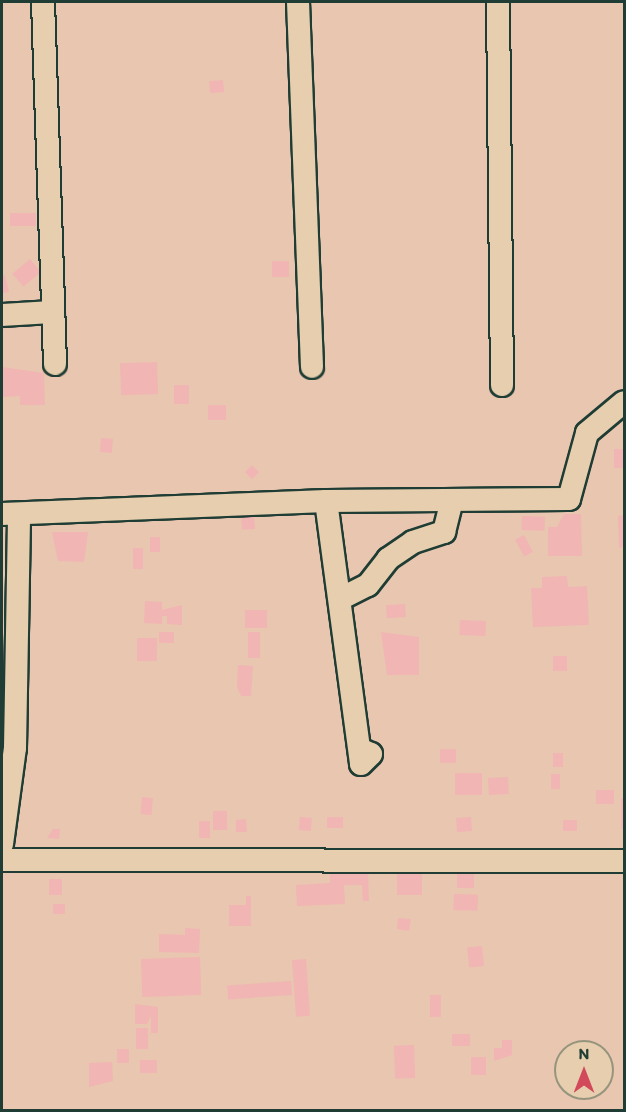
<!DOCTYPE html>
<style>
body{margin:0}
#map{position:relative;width:626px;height:1112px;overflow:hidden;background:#e9c6b0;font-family:Itim,sans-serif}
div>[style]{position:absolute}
.building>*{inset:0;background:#f1b5b3;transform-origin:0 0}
.roads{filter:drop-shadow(2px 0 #1f3d34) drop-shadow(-2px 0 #1f3d34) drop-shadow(0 2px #1f3d34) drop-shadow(0 -2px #1f3d34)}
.minor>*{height:22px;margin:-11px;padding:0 11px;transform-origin:11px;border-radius:11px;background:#e6ceae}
span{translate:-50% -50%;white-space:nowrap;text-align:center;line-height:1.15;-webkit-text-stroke:4.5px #e6ceae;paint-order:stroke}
.frame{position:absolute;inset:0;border:3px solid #1f3d34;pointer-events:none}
.north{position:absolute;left:554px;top:1040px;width:60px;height:60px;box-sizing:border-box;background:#e6ceae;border:2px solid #96947d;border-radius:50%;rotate:0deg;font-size:16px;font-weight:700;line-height:24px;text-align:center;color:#1f3d34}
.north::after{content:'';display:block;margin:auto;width:21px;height:27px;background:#d1495b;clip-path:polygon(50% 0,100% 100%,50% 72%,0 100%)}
</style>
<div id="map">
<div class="building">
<div style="left:223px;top:80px;width:12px;height:14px;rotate:85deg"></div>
<div style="left:10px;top:213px;width:26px;height:13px"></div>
<div style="left:30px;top:259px;width:17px;height:23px;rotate:50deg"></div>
<div style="left:272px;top:261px;width:17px;height:16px"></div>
<div style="clip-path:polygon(5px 275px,9px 292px,2px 293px,2px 276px)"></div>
<div style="left:157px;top:362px;width:32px;height:37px;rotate:88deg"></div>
<div style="clip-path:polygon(2px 367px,44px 373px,45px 405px,20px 405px,20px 396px,2px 397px)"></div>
<div style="left:189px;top:385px;width:19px;height:15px;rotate:90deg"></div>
<div style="left:226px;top:405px;width:15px;height:18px;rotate:90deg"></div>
<div style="left:101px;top:438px;width:12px;height:14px;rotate:5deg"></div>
<div style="left:614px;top:449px;width:10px;height:19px"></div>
<div style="left:252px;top:465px;width:10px;height:10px;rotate:45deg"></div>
<div style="left:254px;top:512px;width:17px;height:13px;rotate:87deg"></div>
<div style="clip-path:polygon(564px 514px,581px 514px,582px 556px,548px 556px,548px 527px,557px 527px)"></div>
<div style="clip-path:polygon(624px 515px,624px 547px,619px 548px,618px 516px)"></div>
<div style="left:522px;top:516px;width:23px;height:14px;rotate:2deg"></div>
<div style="clip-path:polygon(52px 532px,88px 532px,84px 562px,58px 561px)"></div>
<div style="left:524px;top:535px;width:19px;height:10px;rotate:62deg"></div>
<div style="left:150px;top:537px;width:10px;height:15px"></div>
<div style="left:133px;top:548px;width:10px;height:21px"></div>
<div style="clip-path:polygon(567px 576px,568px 587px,587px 586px,589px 625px,533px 627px,531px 588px,542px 588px,542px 577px)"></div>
<div style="clip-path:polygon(145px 601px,162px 602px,162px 610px,182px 605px,182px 625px,167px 624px,167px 616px,162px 616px,162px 624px,144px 623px)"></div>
<div style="left:405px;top:604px;width:13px;height:19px;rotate:86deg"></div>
<div style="left:245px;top:610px;width:22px;height:18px"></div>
<div style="left:460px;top:620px;width:26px;height:15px;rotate:2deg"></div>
<div style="left:159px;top:632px;width:15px;height:11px"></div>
<div style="left:248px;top:632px;width:12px;height:26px"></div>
<div style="clip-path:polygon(381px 632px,419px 637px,419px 675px,387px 675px)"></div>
<div style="left:157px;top:638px;width:23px;height:20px;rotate:90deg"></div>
<div style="left:567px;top:656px;width:15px;height:14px;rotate:90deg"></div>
<div style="clip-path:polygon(238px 665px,253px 666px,251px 696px,241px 696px,237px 687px)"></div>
<div style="left:440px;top:749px;width:16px;height:14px"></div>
<div style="left:553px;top:753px;width:10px;height:14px"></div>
<div style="left:482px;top:773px;width:22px;height:27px;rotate:90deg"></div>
<div style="left:551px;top:774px;width:9px;height:15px"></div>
<div style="left:508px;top:777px;width:17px;height:20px;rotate:87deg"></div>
<div style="left:596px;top:790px;width:18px;height:14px"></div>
<div style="left:142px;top:797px;width:11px;height:17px;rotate:5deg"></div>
<div style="left:621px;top:798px;width:3px;height:31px"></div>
<div style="left:213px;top:811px;width:14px;height:19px"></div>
<div style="left:300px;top:817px;width:12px;height:13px;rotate:5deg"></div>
<div style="left:327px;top:817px;width:16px;height:11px"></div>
<div style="left:471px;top:817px;width:14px;height:15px;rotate:86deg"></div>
<div style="clip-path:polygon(246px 819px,247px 832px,236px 832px,236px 820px)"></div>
<div style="left:563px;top:820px;width:14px;height:11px"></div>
<div style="left:199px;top:821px;width:11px;height:17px"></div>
<div style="clip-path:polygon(53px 829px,60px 829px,59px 839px,47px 838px)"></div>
<div style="clip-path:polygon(368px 867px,369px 901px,363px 901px,362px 885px,344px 885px,345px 904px,297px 906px,296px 885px,330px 883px,330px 869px)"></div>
<div style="left:397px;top:868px;width:25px;height:27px"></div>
<div style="left:457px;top:870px;width:17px;height:18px"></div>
<div style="left:49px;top:879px;width:13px;height:16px"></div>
<div style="left:454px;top:894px;width:24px;height:16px;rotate:2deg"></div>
<div style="clip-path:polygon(246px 896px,251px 896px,251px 926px,229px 926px,229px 905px,246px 905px)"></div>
<div style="left:53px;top:904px;width:12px;height:10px"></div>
<div style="clip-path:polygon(398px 918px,411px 919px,409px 931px,397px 929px)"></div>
<div style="clip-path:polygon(185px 928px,200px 929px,199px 953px,159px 952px,159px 934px,185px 935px)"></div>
<div style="left:482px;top:946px;width:20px;height:15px;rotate:84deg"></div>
<div style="left:200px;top:957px;width:38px;height:59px;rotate:88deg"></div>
<div style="left:306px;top:959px;width:57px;height:14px;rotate:86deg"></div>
<div style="left:291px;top:981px;width:14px;height:64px;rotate:86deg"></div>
<div style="left:430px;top:995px;width:11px;height:22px"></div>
<div style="clip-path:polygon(135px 1004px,158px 1007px,158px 1033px,151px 1033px,151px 1015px,147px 1024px,135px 1024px)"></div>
<div style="left:136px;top:1028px;width:12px;height:21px"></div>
<div style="left:452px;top:1034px;width:18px;height:12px"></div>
<div style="clip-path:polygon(502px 1040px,512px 1040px,512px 1055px,494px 1061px,494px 1048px,502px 1048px)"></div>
<div style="left:414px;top:1045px;width:33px;height:20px;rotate:88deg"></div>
<div style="left:117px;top:1049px;width:12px;height:14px"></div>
<div style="left:471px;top:1057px;width:15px;height:18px"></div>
<div style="left:140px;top:1060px;width:17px;height:13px"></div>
<div style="clip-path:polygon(112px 1062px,113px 1081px,89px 1087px,89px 1063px)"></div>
</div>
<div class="roads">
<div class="minor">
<div style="left:43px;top:2px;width:362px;rotate:88.1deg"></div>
<div style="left:298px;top:2px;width:365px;rotate:87.8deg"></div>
<div style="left:498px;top:2px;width:383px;rotate:89.4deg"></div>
<div style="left:2px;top:315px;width:51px;rotate:-3.4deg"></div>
<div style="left:326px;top:501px;width:265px;rotate:82.4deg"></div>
<div style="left:361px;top:764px;width:14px;rotate:-45deg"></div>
<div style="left:371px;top:754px;width:10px;rotate:-156deg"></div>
<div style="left:2px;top:514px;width:324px;rotate:-2.3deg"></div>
<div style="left:326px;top:501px;width:243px;rotate:-0.5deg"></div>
<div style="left:569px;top:499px;width:68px;rotate:-74.7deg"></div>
<div style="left:587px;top:433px;width:48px;rotate:-40deg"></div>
<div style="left:340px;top:599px;width:31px;rotate:-27deg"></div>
<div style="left:368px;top:585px;width:33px;rotate:-52deg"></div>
<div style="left:388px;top:559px;width:30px;rotate:-34deg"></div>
<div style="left:413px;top:542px;width:33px;rotate:-18deg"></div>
<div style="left:444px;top:532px;width:33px;rotate:-76deg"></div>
<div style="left:2px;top:844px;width:97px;rotate:-82.3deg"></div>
<div style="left:15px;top:748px;width:232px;rotate:-89deg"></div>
<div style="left:2px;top:860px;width:622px;rotate:0.09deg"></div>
</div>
</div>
<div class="frame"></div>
<div class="north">N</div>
</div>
